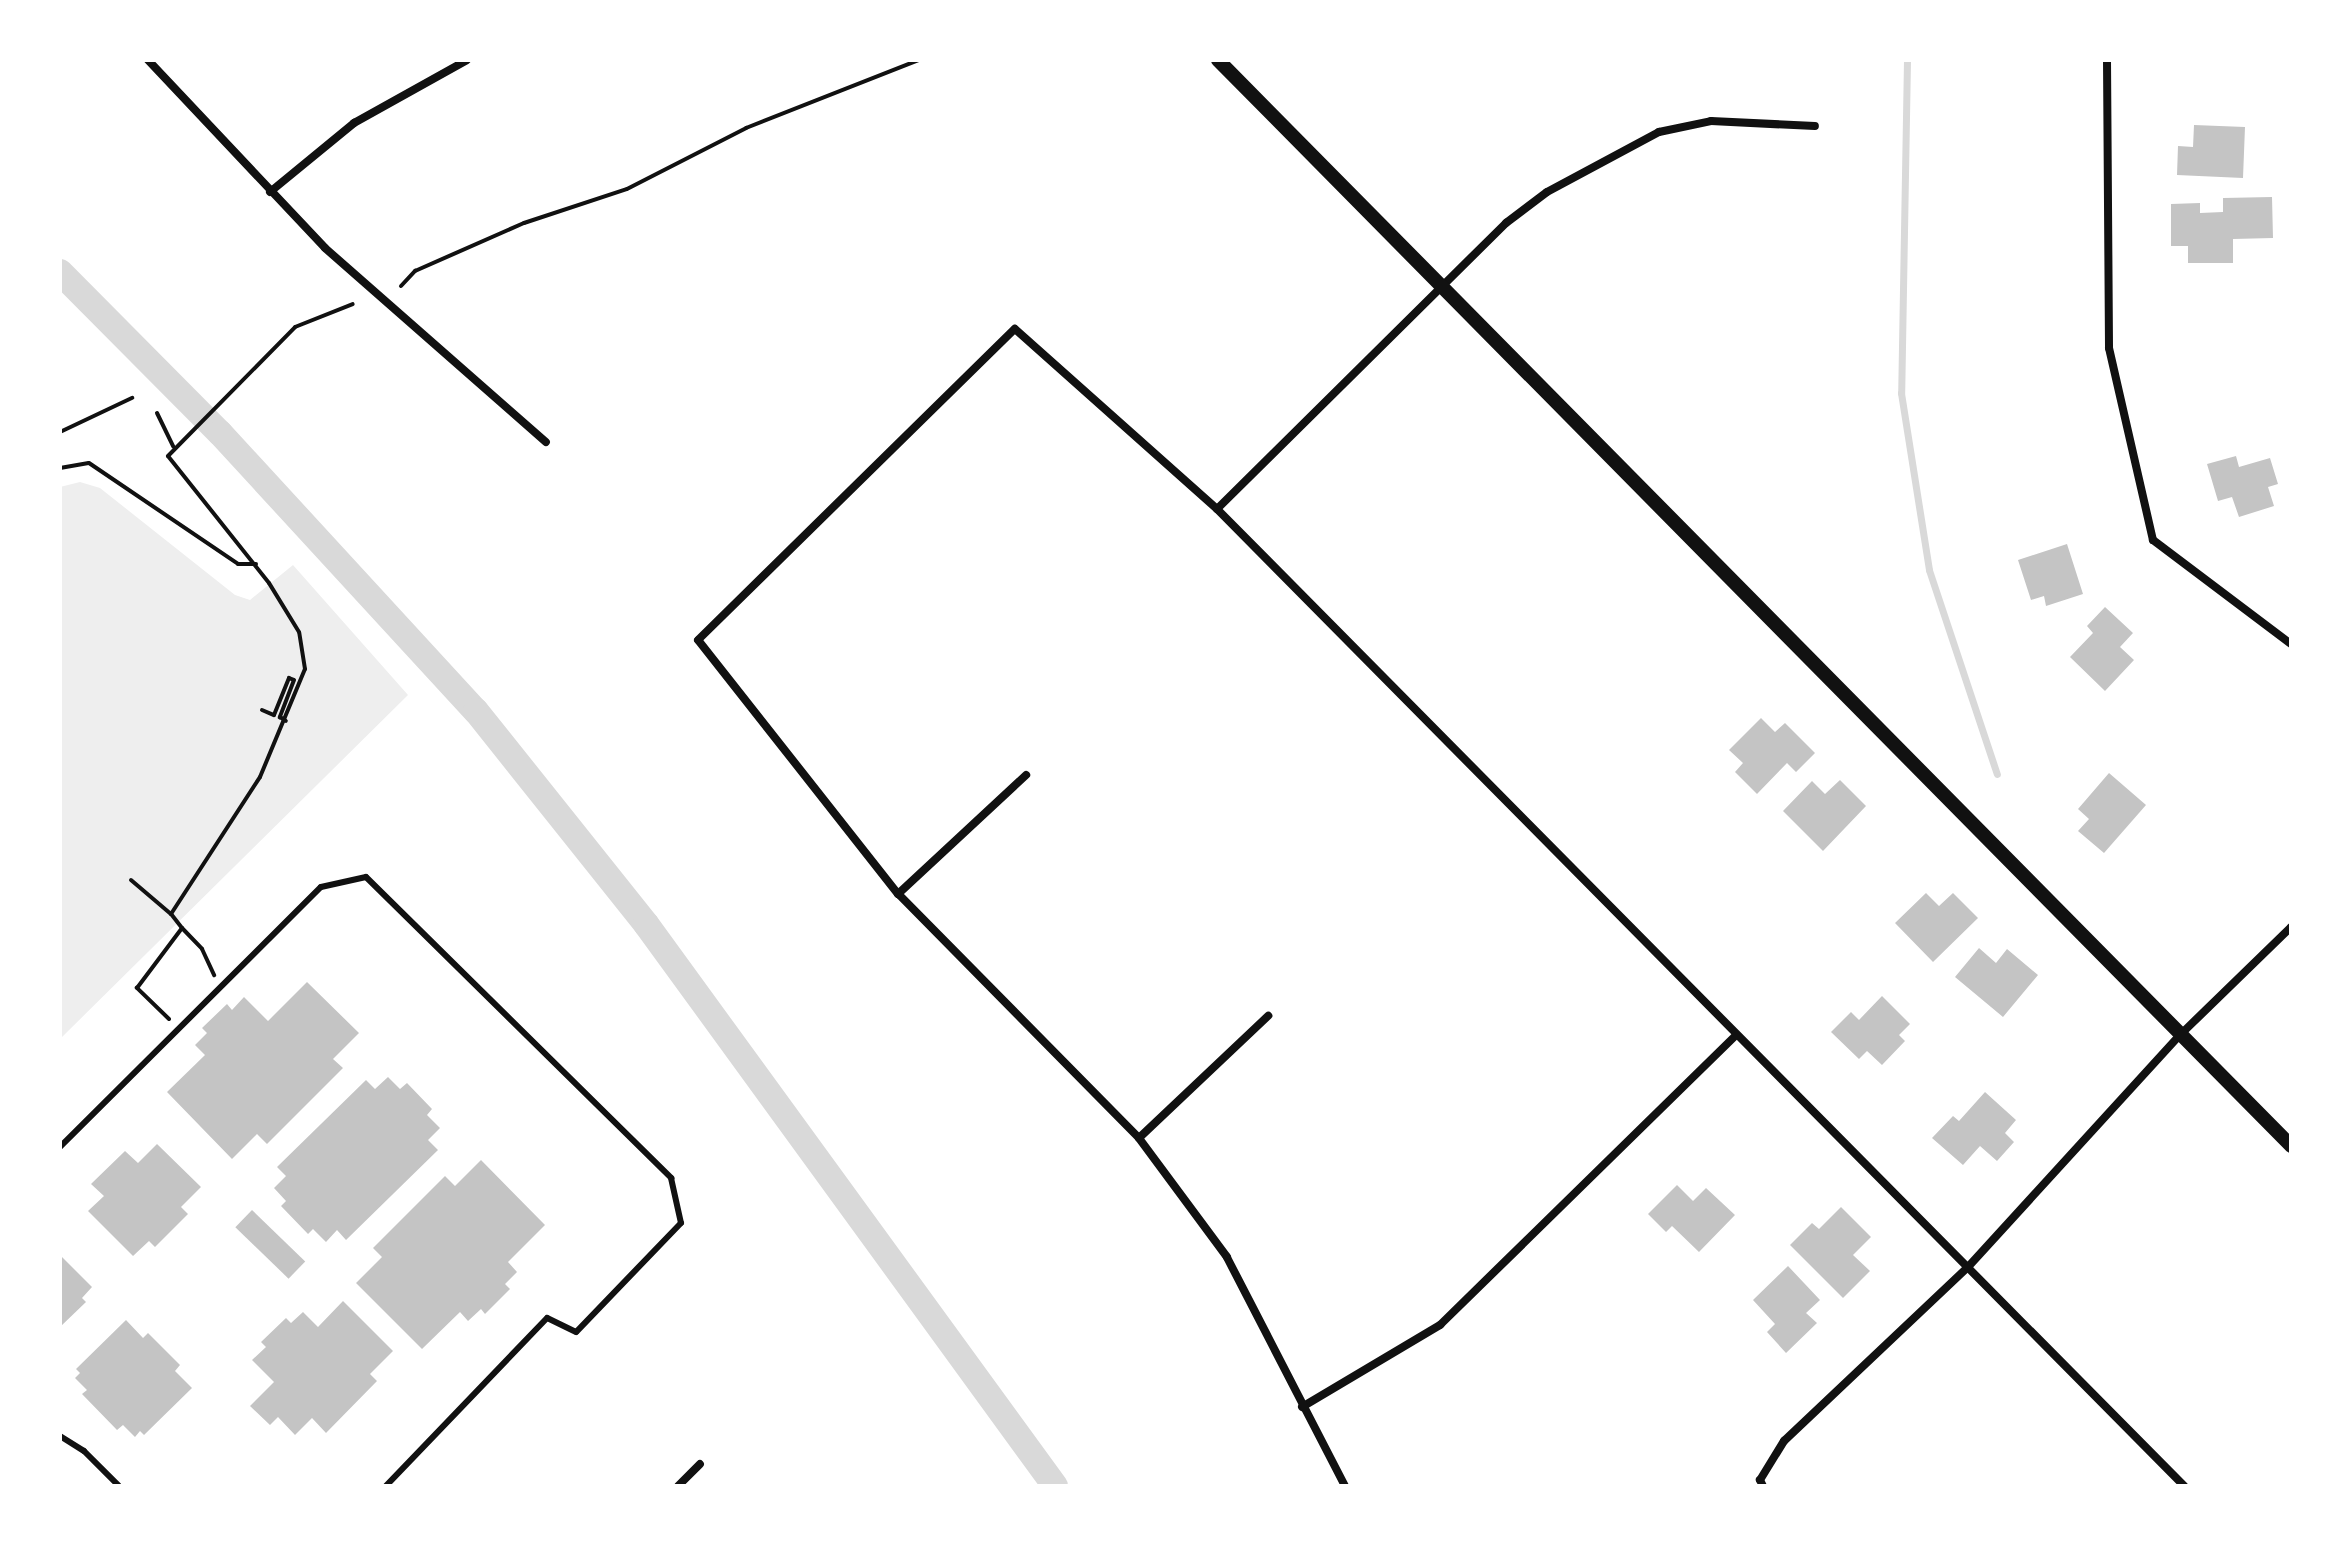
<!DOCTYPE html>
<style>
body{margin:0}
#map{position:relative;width:2351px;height:1546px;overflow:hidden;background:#fff;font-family:Figtree,sans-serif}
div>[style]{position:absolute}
.green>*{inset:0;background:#eee}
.stream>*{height:7px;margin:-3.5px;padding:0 3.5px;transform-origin:3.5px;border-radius:3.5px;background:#d9d9d9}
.canal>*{height:26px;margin:-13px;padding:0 13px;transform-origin:13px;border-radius:13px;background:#d9d9d9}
.building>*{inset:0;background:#c4c4c4;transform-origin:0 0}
.path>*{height:4px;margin:-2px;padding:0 2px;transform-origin:2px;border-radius:2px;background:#111}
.service>*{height:6px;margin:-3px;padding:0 3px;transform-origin:3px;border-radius:3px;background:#111}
.minor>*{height:8px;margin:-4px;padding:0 4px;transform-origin:4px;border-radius:4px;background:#111}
.tertiary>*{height:14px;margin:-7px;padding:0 7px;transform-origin:7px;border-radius:7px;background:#111}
span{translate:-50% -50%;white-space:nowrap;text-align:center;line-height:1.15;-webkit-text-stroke:8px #fff;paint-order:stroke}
.frame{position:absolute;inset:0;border:62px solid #fff;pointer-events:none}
</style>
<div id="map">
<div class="green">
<div style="clip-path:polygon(80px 482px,100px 488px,235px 595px,250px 600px,293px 565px,408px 695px,60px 1039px,60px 487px)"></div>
</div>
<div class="stream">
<div style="left:1907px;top:60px;width:333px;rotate:91deg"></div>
<div style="left:1901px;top:393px;width:179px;rotate:81deg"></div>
<div style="left:1929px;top:570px;width:215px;rotate:71.6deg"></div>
</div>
<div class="canal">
<div style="left:60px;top:272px;width:227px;rotate:45.2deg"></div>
<div style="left:220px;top:433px;width:378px;rotate:47.4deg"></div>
<div style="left:476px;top:711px;width:273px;rotate:51.4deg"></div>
<div style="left:646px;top:924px;width:695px;rotate:53.95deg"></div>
</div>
<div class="building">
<div style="clip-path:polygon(2194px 125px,2245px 127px,2243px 178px,2177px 175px,2178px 146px,2193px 147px)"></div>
<div style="clip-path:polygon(2272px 197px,2273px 238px,2233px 239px,2233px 263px,2188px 263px,2188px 246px,2171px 246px,2171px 204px,2200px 203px,2200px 213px,2223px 212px,2223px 198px)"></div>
<div style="clip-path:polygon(2236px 456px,2239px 467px,2270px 458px,2278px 484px,2268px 487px,2274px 506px,2239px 517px,2232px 497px,2218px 501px,2207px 464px)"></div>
<div style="clip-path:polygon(2067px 544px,2083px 594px,2046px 606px,2044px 596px,2031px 600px,2018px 560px)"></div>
<div style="clip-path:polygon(2105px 607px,2133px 633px,2120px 647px,2134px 660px,2105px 691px,2070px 657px,2093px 633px,2087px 626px)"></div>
<div style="clip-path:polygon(1761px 718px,1775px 732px,1785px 723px,1815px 753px,1796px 772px,1787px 763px,1757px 794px,1735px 772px,1743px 763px,1729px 750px)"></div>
<div style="clip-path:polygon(2109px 773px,2146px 805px,2104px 853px,2078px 831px,2089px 819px,2078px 809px)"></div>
<div style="clip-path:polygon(1840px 780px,1866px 806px,1823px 851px,1783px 811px,1812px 781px,1825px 794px)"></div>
<div style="clip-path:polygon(1926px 893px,1939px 906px,1953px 893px,1978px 918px,1933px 962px,1895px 923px)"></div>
<div style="clip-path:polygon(1979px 948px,1996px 963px,2007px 949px,2038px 975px,2003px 1017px,1955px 977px)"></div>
<div style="clip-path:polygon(307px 982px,359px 1033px,333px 1059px,343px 1068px,267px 1144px,257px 1134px,232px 1159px,167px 1092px,205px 1055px,195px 1045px,207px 1033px,202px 1028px,227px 1004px,232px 1010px,244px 997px,268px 1021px)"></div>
<div style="clip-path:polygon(1882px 996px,1910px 1024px,1899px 1035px,1905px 1041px,1882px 1065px,1867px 1051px,1859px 1059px,1831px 1032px,1851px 1012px,1859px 1020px)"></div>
<div style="clip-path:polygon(388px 1077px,400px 1089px,407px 1083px,432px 1109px,427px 1115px,440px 1128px,428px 1140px,438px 1150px,346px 1240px,337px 1230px,326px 1242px,313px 1229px,308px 1234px,281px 1206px,286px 1201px,274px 1188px,286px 1176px,277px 1167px,366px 1080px,375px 1089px)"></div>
<div style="clip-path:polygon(1985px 1092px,2016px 1120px,2005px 1133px,2014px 1142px,1997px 1161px,1980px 1146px,1963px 1165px,1932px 1138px,1953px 1116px,1959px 1121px)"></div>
<div style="clip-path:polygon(157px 1144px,201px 1187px,181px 1207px,188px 1214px,155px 1247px,149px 1241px,133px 1256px,88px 1211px,104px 1196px,91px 1184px,125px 1151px,138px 1163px)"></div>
<div style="clip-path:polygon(481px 1160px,545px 1225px,508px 1262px,517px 1272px,505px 1284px,510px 1289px,485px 1314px,481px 1309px,468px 1321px,460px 1312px,422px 1349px,356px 1283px,382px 1257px,373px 1248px,445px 1176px,455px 1186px)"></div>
<div style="clip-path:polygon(1677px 1185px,1693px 1201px,1706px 1188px,1735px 1215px,1699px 1252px,1672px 1226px,1666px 1232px,1648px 1214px)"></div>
<div style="clip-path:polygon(1841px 1207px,1871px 1237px,1853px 1255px,1870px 1271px,1843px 1298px,1790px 1245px,1812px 1223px,1819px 1229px)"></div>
<div style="left:252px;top:1210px;width:74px;height:24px;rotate:44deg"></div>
<div style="clip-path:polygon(60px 1255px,92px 1287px,82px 1298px,86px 1302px,60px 1327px)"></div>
<div style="clip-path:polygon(1788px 1266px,1820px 1300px,1806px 1313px,1817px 1323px,1786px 1353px,1767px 1332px,1775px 1324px,1753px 1300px)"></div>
<div style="clip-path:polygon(343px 1301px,393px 1351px,370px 1374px,377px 1381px,326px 1433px,312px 1418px,295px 1435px,278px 1417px,270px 1425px,250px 1406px,274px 1382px,252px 1360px,266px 1347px,261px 1342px,286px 1318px,291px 1323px,303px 1312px,318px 1327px)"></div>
<div style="clip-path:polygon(126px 1320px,143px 1338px,148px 1333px,180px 1365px,175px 1371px,192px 1388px,144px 1435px,140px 1431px,135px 1437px,123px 1425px,117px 1430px,82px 1394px,87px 1390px,75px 1378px,80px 1373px,76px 1369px)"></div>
</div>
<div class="path">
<div style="left:401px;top:286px;width:21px;rotate:-47deg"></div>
<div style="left:415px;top:271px;width:119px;rotate:-23.8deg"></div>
<div style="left:524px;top:223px;width:108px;rotate:-18.3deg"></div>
<div style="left:627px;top:189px;width:134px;rotate:-27.1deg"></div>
<div style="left:746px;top:128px;width:186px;rotate:-21.5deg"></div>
<div style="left:157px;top:413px;width:37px;rotate:64deg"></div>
<div style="left:60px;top:432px;width:80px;rotate:-25.3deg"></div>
<div style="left:60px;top:468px;width:29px;rotate:-10deg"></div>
<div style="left:89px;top:463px;width:180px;rotate:34.1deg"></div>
<div style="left:238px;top:564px;width:18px"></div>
<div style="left:262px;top:710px;width:13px;rotate:23deg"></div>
<div style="left:274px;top:715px;width:40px;rotate:-68deg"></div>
<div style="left:289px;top:678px;width:5px;rotate:22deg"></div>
<div style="left:294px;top:680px;width:40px;rotate:111deg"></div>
<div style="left:280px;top:717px;width:7px;rotate:34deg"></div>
<div style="left:131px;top:880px;width:52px;rotate:40.4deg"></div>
<div style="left:182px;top:928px;width:29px;rotate:46deg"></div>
<div style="left:202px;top:949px;width:29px;rotate:65deg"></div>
<div style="left:169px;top:1019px;width:45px;rotate:-135.9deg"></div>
<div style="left:137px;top:988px;width:75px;rotate:-53.1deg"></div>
<div style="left:182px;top:928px;width:18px;rotate:-128deg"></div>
<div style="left:171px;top:914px;width:163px;rotate:-57deg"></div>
<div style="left:260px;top:777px;width:117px;rotate:-67.4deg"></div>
<div style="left:305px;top:669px;width:37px;rotate:-99deg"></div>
<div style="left:299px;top:632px;width:57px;rotate:-121.5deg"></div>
<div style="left:269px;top:583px;width:162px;rotate:-128.5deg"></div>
<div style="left:168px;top:456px;width:181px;rotate:-45.4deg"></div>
<div style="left:295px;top:327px;width:62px;rotate:-21.6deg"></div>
</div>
<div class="service">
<div style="left:60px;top:1147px;width:368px;rotate:-44.9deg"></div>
<div style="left:321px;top:887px;width:46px;rotate:-12.5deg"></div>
<div style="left:366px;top:877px;width:429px;rotate:44.6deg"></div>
<div style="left:671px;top:1178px;width:46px;rotate:77.5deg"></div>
<div style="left:681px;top:1223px;width:151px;rotate:133.9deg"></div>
<div style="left:576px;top:1332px;width:32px;rotate:-154deg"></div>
<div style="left:547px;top:1318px;width:233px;rotate:133.8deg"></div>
<div style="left:60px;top:1436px;width:28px;rotate:32deg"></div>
<div style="left:84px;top:1451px;width:49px;rotate:45deg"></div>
</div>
<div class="minor">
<div style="left:148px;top:60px;width:258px;rotate:46.7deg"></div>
<div style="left:325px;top:248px;width:294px;rotate:41.3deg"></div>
<div style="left:2107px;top:60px;width:288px;rotate:89.6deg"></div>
<div style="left:2109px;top:348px;width:197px;rotate:77.1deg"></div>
<div style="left:2153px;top:540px;width:173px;rotate:37deg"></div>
<div style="left:270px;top:192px;width:109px;rotate:-39.4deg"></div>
<div style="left:354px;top:123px;width:129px;rotate:-29.1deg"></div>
<div style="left:1217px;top:509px;width:407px;rotate:-44.7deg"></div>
<div style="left:1506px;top:223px;width:51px;rotate:-37.1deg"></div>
<div style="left:1547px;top:192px;width:127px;rotate:-28.2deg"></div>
<div style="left:1659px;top:132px;width:53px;rotate:-11.9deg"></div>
<div style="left:1711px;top:121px;width:104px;rotate:2.8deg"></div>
<div style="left:898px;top:894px;width:175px;rotate:-42.9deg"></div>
<div style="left:1139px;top:1138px;width:178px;rotate:-43.4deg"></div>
<div style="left:1302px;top:1407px;width:161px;rotate:-30.7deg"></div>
<div style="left:1440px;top:1325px;width:412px;rotate:-44.4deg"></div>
<div style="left:678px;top:1486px;width:31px;rotate:-45deg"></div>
<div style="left:1345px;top:1486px;width:258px;rotate:-117.3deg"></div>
<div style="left:1227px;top:1257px;width:148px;rotate:-126.5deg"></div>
<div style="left:1139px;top:1138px;width:343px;rotate:-134.6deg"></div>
<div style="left:898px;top:894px;width:323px;rotate:-128.2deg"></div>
<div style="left:698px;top:640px;width:444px;rotate:-44.5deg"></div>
<div style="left:1015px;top:329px;width:271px;rotate:41.7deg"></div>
<div style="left:1217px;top:509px;width:1375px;rotate:45.29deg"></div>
<div style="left:1763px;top:1486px;width:7px;rotate:-117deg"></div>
<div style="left:1760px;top:1480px;width:46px;rotate:-58.4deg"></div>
<div style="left:1784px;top:1441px;width:253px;rotate:-43.4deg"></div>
<div style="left:1968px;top:1267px;width:314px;rotate:-47.6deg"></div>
<div style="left:2180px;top:1035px;width:155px;rotate:-44.2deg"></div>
</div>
<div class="tertiary">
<div style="left:1218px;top:60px;width:1527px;rotate:45.34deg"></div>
</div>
<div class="frame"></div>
</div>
